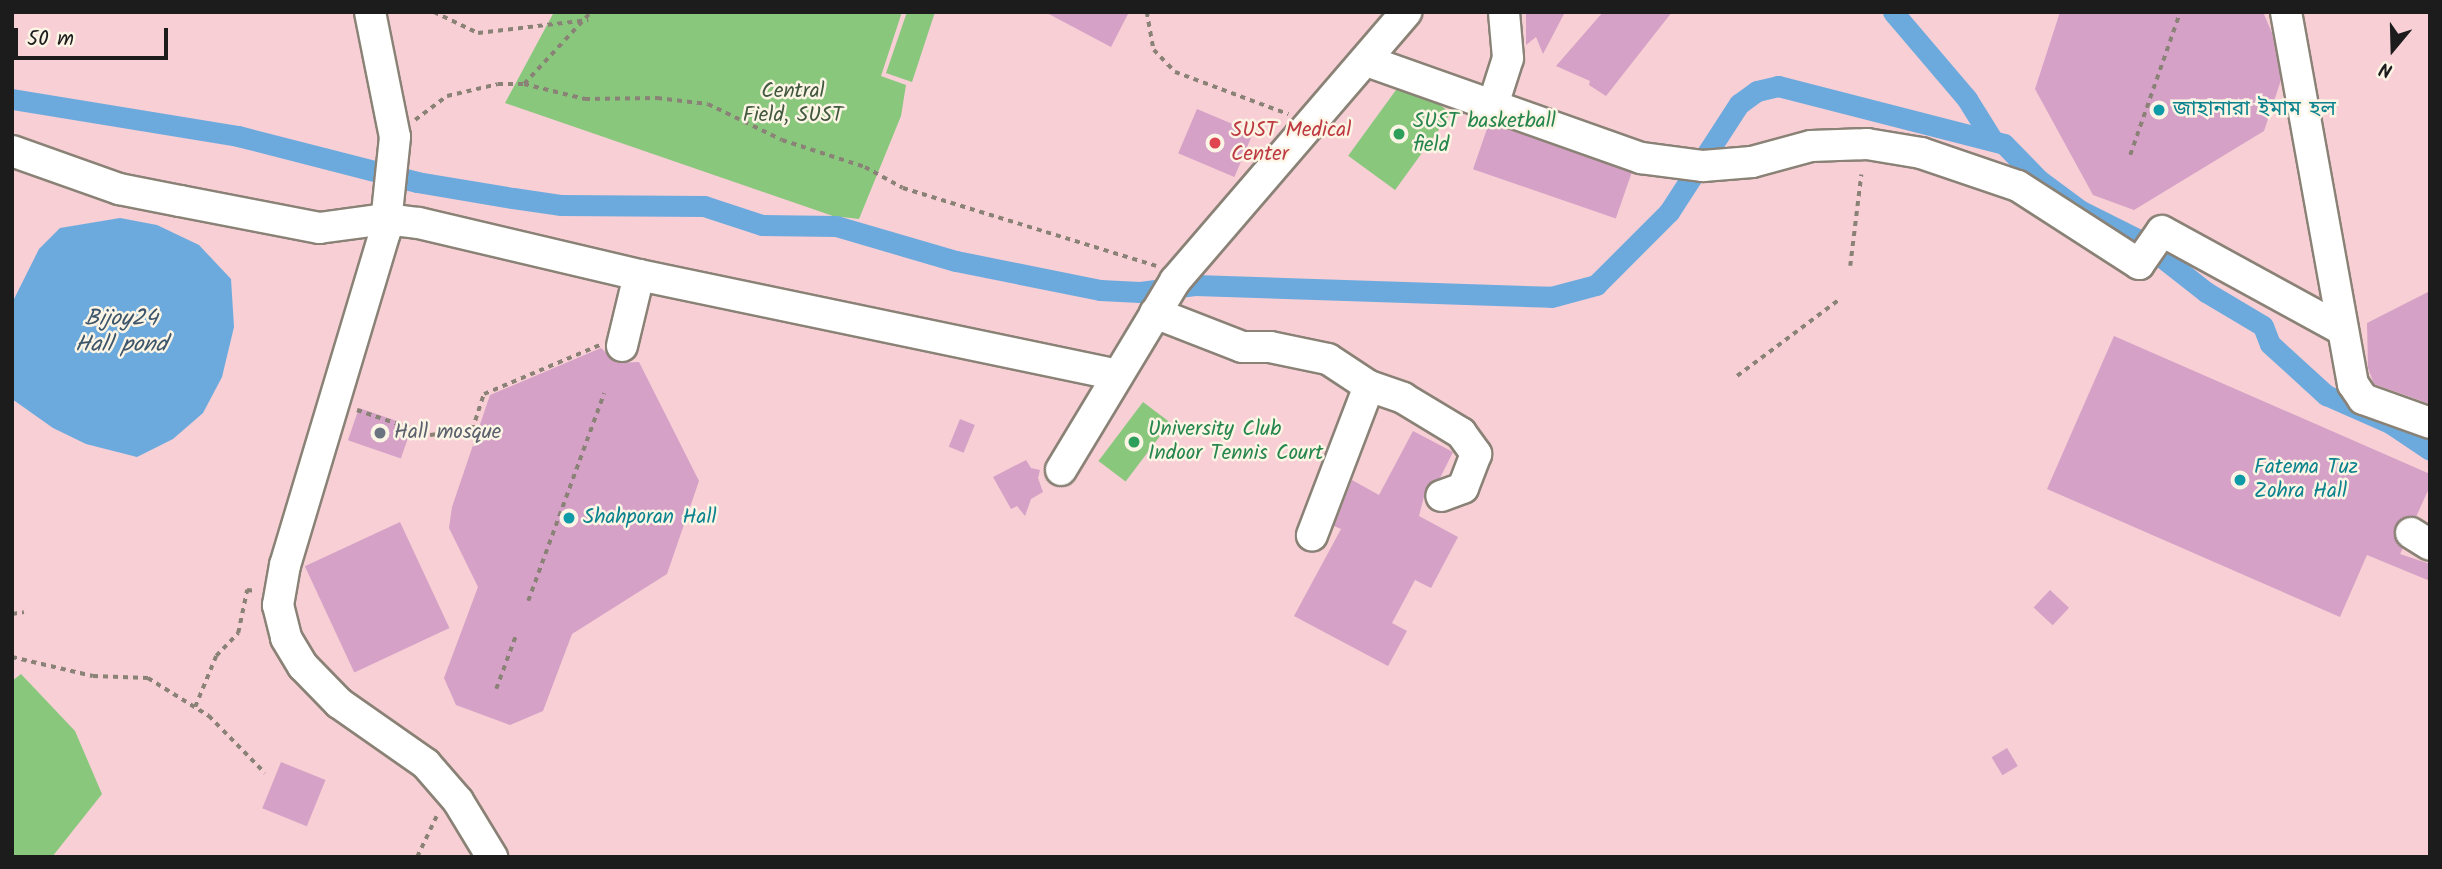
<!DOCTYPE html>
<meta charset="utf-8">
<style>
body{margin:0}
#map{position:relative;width:2442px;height:869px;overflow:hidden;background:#f7e9d1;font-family:Kalam,"Noto Sans Bengali",sans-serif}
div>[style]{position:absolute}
.built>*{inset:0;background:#f7cfd5;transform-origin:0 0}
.green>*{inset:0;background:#89c77d;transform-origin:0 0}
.water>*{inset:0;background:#6caade}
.canal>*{height:21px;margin:-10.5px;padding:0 10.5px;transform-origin:10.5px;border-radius:10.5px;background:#6caade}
.building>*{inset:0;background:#d5a1c6;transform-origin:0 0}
.path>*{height:3.5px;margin-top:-1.75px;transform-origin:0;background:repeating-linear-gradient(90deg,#8a8276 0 5px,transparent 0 10px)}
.roads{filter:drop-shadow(2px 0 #8a8276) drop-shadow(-2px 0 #8a8276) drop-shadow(0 2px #8a8276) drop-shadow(0 -2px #8a8276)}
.minor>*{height:30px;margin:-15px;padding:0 15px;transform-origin:15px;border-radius:15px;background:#fff}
.dots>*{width:19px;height:19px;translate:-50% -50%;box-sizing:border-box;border:4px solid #fcf5e5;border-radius:50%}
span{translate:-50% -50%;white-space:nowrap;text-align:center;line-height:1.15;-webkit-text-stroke:5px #fcf5e5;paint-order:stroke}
.park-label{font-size:21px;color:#42583e}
.culture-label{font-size:21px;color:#0d838f}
.left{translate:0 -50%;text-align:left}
.leisure-label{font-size:21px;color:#27864d}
.health-label{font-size:21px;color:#be3a42}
.worship-label{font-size:21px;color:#5b616d}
.water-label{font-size:23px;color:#3c556a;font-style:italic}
.frame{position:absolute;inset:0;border:14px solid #1c1c1c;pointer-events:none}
.north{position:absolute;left:2358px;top:14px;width:70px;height:70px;-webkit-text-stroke:5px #fcf5e5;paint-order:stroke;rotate:199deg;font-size:19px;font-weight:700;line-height:28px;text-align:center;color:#1c1c1c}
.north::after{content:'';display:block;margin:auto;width:24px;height:32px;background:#1c1c1c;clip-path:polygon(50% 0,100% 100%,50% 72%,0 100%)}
.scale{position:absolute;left:14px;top:28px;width:154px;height:32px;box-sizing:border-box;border:4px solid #1c1c1c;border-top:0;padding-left:9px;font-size:21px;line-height:24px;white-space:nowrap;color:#1c1c1c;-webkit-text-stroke:5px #fcf5e5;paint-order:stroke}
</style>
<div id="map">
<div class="built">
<div style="left:12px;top:12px;width:2418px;height:845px"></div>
</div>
<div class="green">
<div style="clip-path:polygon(554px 12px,902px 12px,881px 76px,906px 85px,901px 116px,859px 219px,833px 216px,505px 103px)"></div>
<div style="clip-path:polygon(907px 12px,935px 12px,912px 82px,886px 73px)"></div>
<div style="left:1404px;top:79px;width:58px;height:95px;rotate:36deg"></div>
<div style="left:1143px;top:402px;width:34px;height:74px;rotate:37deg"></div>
<div style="clip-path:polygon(21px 674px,75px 731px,102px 794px,52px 857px,12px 857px,12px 681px)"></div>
</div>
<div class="water">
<div style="clip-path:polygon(120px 218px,157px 225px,199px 245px,231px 279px,234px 327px,222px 377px,203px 413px,173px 439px,137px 457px,86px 444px,53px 428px,12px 399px,12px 303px,39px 249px,60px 228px)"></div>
</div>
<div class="canal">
<div style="left:1893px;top:12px;width:114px;rotate:49.6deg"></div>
<div style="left:1967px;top:99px;width:49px;rotate:58.2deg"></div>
<div style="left:12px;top:99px;width:229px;rotate:9.3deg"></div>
<div style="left:238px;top:136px;width:185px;rotate:14.4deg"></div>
<div style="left:417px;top:182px;width:97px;rotate:9.5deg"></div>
<div style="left:513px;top:198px;width:49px;rotate:8.3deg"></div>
<div style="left:561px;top:205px;width:143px;rotate:0.4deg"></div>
<div style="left:704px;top:206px;width:61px;rotate:18.1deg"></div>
<div style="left:762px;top:225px;width:74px;rotate:0.8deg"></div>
<div style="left:836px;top:226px;width:125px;rotate:16.3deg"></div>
<div style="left:956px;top:261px;width:147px;rotate:11.4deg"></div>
<div style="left:1100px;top:290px;width:40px;rotate:2.9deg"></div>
<div style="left:1140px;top:292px;width:55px;rotate:-7.3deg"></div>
<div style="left:1195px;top:285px;width:356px;rotate:1.9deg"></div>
<div style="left:1551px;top:297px;width:47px;rotate:-14.9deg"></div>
<div style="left:1596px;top:285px;width:103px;rotate:-45deg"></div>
<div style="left:1669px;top:212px;width:129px;rotate:-57.1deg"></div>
<div style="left:1739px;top:104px;width:22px;rotate:-36deg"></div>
<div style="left:1757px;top:91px;width:22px;rotate:-13deg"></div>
<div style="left:1778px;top:86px;width:233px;rotate:14.4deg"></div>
<div style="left:2004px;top:144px;width:50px;rotate:45.8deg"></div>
<div style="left:2039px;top:180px;width:52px;rotate:36.4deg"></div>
<div style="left:2081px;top:211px;width:67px;rotate:26.6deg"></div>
<div style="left:2141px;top:241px;width:83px;rotate:38.1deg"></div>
<div style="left:2206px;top:292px;width:66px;rotate:30.8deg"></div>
<div style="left:2263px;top:326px;width:19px;rotate:69deg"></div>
<div style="left:2270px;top:344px;width:76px;rotate:42.3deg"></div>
<div style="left:2326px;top:395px;width:70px;rotate:23.6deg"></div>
<div style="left:2390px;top:423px;width:48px;rotate:34deg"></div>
</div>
<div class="building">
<div style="clip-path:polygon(1045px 12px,1129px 12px,1111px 47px)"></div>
<div style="clip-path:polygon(1526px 12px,1565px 12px,1543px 54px,1536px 37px,1526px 45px)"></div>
<div style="clip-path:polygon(1603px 12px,1672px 12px,1606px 96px,1589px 85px,1590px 81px,1556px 66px)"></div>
<div style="clip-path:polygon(2060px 12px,2263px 12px,2272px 33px,2281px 80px,2264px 131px,2134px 210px,2093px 195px,2035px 89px)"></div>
<div style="left:1197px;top:109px;width:61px;height:48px;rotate:23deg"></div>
<div style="left:1489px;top:123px;width:151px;height:49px;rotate:19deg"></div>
<div style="clip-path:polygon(2430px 291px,2430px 404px,2374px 384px,2368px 368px,2367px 323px)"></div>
<div style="clip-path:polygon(2114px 336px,2430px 474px,2430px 486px,2416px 517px,2402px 518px,2394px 533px,2403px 548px,2400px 554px,2430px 564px,2430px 581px,2367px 555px,2340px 617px,2047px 489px)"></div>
<div style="clip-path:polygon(601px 348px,617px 363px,639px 362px,699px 481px,667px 574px,572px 634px,543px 711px,510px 725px,456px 705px,444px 678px,478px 587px,449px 528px,452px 507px,490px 395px)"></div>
<div style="left:359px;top:408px;width:56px;height:34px;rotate:19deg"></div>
<div style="left:960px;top:419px;width:16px;height:30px;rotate:22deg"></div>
<div style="clip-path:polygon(1413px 431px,1453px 452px,1440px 478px,1427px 485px,1419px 516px,1458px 537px,1431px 588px,1415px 580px,1392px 623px,1407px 631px,1388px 666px,1294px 616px,1341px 529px,1334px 526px,1352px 480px,1379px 495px)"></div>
<div style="clip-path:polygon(1026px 460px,1031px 468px,1040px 470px,1038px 478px,1043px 492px,1031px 499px,1025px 516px,1017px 506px,1011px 509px,993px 477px)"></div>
<div style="left:400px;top:522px;width:117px;height:105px;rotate:65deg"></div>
<div style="left:2050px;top:590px;width:26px;height:24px;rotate:43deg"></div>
<div style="left:2007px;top:748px;width:21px;height:18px;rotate:59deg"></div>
<div style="left:281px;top:762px;width:48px;height:50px;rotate:22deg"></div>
</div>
<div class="path">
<div style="left:434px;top:12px;width:49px;rotate:25.5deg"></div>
<div style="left:478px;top:33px;width:111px;rotate:-6.7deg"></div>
<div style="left:1147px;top:12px;width:39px;rotate:80deg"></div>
<div style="left:1154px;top:50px;width:30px;rotate:46deg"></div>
<div style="left:1175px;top:72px;width:121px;rotate:20.4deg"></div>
<div style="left:524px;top:84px;width:98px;rotate:-47.1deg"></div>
<div style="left:415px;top:120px;width:40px;rotate:-37deg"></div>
<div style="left:447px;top:96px;width:52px;rotate:-13.2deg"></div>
<div style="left:498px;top:84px;width:26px"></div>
<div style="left:524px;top:84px;width:63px;rotate:13.8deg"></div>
<div style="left:585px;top:99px;width:72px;rotate:-0.8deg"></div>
<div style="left:657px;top:98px;width:51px;rotate:6.7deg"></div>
<div style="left:708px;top:104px;width:82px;rotate:25.9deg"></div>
<div style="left:782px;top:140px;width:87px;rotate:18deg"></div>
<div style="left:865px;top:167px;width:43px;rotate:28.9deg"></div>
<div style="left:903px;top:188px;width:265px;rotate:17.1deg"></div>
<div style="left:2130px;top:155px;width:151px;rotate:-70.7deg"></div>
<div style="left:1850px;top:266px;width:92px;rotate:-83.1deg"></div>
<div style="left:1737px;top:376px;width:129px;rotate:-36.8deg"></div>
<div style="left:357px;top:410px;width:77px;rotate:18.9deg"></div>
<div style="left:430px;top:435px;width:42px;rotate:-6.8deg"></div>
<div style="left:472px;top:430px;width:38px;rotate:-72deg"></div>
<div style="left:484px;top:394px;width:126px;rotate:-22.9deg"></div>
<div style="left:528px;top:601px;width:221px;rotate:-69.9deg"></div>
<div style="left:12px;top:614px;width:12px;rotate:-9deg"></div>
<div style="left:12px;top:657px;width:83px;rotate:13.2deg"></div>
<div style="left:93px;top:676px;width:55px;rotate:2.1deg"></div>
<div style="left:148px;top:678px;width:72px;rotate:31.9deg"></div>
<div style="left:209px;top:716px;width:80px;rotate:45.5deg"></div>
<div style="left:496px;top:689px;width:58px;rotate:-69.7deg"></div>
<div style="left:195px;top:707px;width:55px;rotate:-67.6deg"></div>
<div style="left:216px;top:656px;width:32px;rotate:-46deg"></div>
<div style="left:238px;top:633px;width:44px;rotate:-78.2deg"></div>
<div style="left:247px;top:590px;width:9px;rotate:6deg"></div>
<div style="left:417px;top:857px;width:49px;rotate:-64.5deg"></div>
</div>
<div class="roads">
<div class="minor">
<div style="left:370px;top:12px;width:127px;rotate:78.7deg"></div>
<div style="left:395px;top:137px;width:96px;rotate:96deg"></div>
<div style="left:385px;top:232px;width:348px;rotate:106.7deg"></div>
<div style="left:285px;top:565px;width:41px;rotate:99.9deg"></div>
<div style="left:278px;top:605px;width:34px;rotate:76deg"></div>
<div style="left:286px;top:638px;width:33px;rotate:59deg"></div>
<div style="left:303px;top:666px;width:52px;rotate:45.8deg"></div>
<div style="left:339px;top:703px;width:106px;rotate:35deg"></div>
<div style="left:426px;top:764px;width:49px;rotate:49.1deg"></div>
<div style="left:458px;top:801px;width:66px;rotate:58.7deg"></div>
<div style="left:2286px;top:12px;width:378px;rotate:79.8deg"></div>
<div style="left:2353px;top:384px;width:18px;rotate:56deg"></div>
<div style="left:2363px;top:399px;width:71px;rotate:19.7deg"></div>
<div style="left:1367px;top:61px;width:291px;rotate:19.5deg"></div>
<div style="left:1641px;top:158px;width:63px;rotate:7.4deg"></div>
<div style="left:1703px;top:166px;width:49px;rotate:-4.7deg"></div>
<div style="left:1752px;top:162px;width:61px;rotate:-15.2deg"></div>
<div style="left:1811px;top:146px;width:56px;rotate:-2deg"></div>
<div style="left:1867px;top:144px;width:55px;rotate:9.5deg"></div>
<div style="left:1921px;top:153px;width:102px;rotate:18.8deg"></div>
<div style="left:2018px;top:186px;width:144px;rotate:32.8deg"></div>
<div style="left:2139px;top:264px;width:40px;rotate:-55.1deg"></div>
<div style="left:2162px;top:231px;width:206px;rotate:28.7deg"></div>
<div style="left:1493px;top:105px;width:49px;rotate:-72.3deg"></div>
<div style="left:1508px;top:58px;width:46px;rotate:-95deg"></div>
<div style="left:12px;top:151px;width:114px;rotate:19.6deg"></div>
<div style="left:119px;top:189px;width:62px;rotate:11.1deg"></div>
<div style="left:180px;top:201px;width:142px;rotate:11deg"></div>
<div style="left:319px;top:228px;width:68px;rotate:-7.7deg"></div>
<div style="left:386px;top:219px;width:33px;rotate:7deg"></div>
<div style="left:419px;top:223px;width:226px;rotate:13.3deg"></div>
<div style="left:639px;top:275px;width:73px;rotate:103.5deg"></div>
<div style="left:639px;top:275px;width:488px;rotate:11.8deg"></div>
<div style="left:1155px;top:313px;width:93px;rotate:21.3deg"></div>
<div style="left:1242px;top:347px;width:28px"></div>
<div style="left:1270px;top:347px;width:59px;rotate:11.7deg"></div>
<div style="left:1328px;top:359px;width:49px;rotate:33.4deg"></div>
<div style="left:1369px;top:386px;width:160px;rotate:110.9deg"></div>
<div style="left:1369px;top:386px;width:36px;rotate:19deg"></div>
<div style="left:1403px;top:398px;width:68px;rotate:31.1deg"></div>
<div style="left:1461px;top:433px;width:26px;rotate:54deg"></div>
<div style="left:1476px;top:454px;width:36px;rotate:111deg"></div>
<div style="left:1463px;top:488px;width:23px;rotate:160deg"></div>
<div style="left:1061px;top:470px;width:221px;rotate:-58.9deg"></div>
<div style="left:1175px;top:281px;width:355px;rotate:-49.3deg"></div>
<div style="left:2411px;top:533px;width:22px;rotate:32deg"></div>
</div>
</div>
<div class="dots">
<div style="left:2159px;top:110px;background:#0f9aa8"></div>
<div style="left:1399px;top:134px;background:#2e9e5b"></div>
<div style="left:1215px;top:143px;background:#e0444e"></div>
<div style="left:380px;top:433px;background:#6b7280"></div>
<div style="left:1134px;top:442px;background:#2e9e5b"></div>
<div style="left:2240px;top:480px;background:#0f9aa8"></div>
<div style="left:569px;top:518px;background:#0f9aa8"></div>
</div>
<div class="park-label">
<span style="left:793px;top:104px">Central<br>Field, SUST</span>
</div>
<div class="culture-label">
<span class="left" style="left:2173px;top:110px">জাহানারা ইমাম হল</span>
<span class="left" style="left:2254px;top:480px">Fatema Tuz<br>Zohra Hall</span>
<span class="left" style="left:583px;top:518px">Shahporan Hall</span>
</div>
<div class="leisure-label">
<span class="left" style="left:1413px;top:134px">SUST basketball<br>field</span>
<span class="left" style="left:1148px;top:442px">University Club<br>Indoor Tennis Court</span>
</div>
<div class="health-label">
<span class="left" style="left:1231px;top:143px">SUST Medical<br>Center</span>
</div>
<div class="worship-label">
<span class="left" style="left:394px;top:433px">Hall mosque</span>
</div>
<div class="water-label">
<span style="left:121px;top:332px">Bijoy24<br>Hall pond</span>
</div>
<div class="frame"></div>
<div class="north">N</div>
<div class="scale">50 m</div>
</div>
